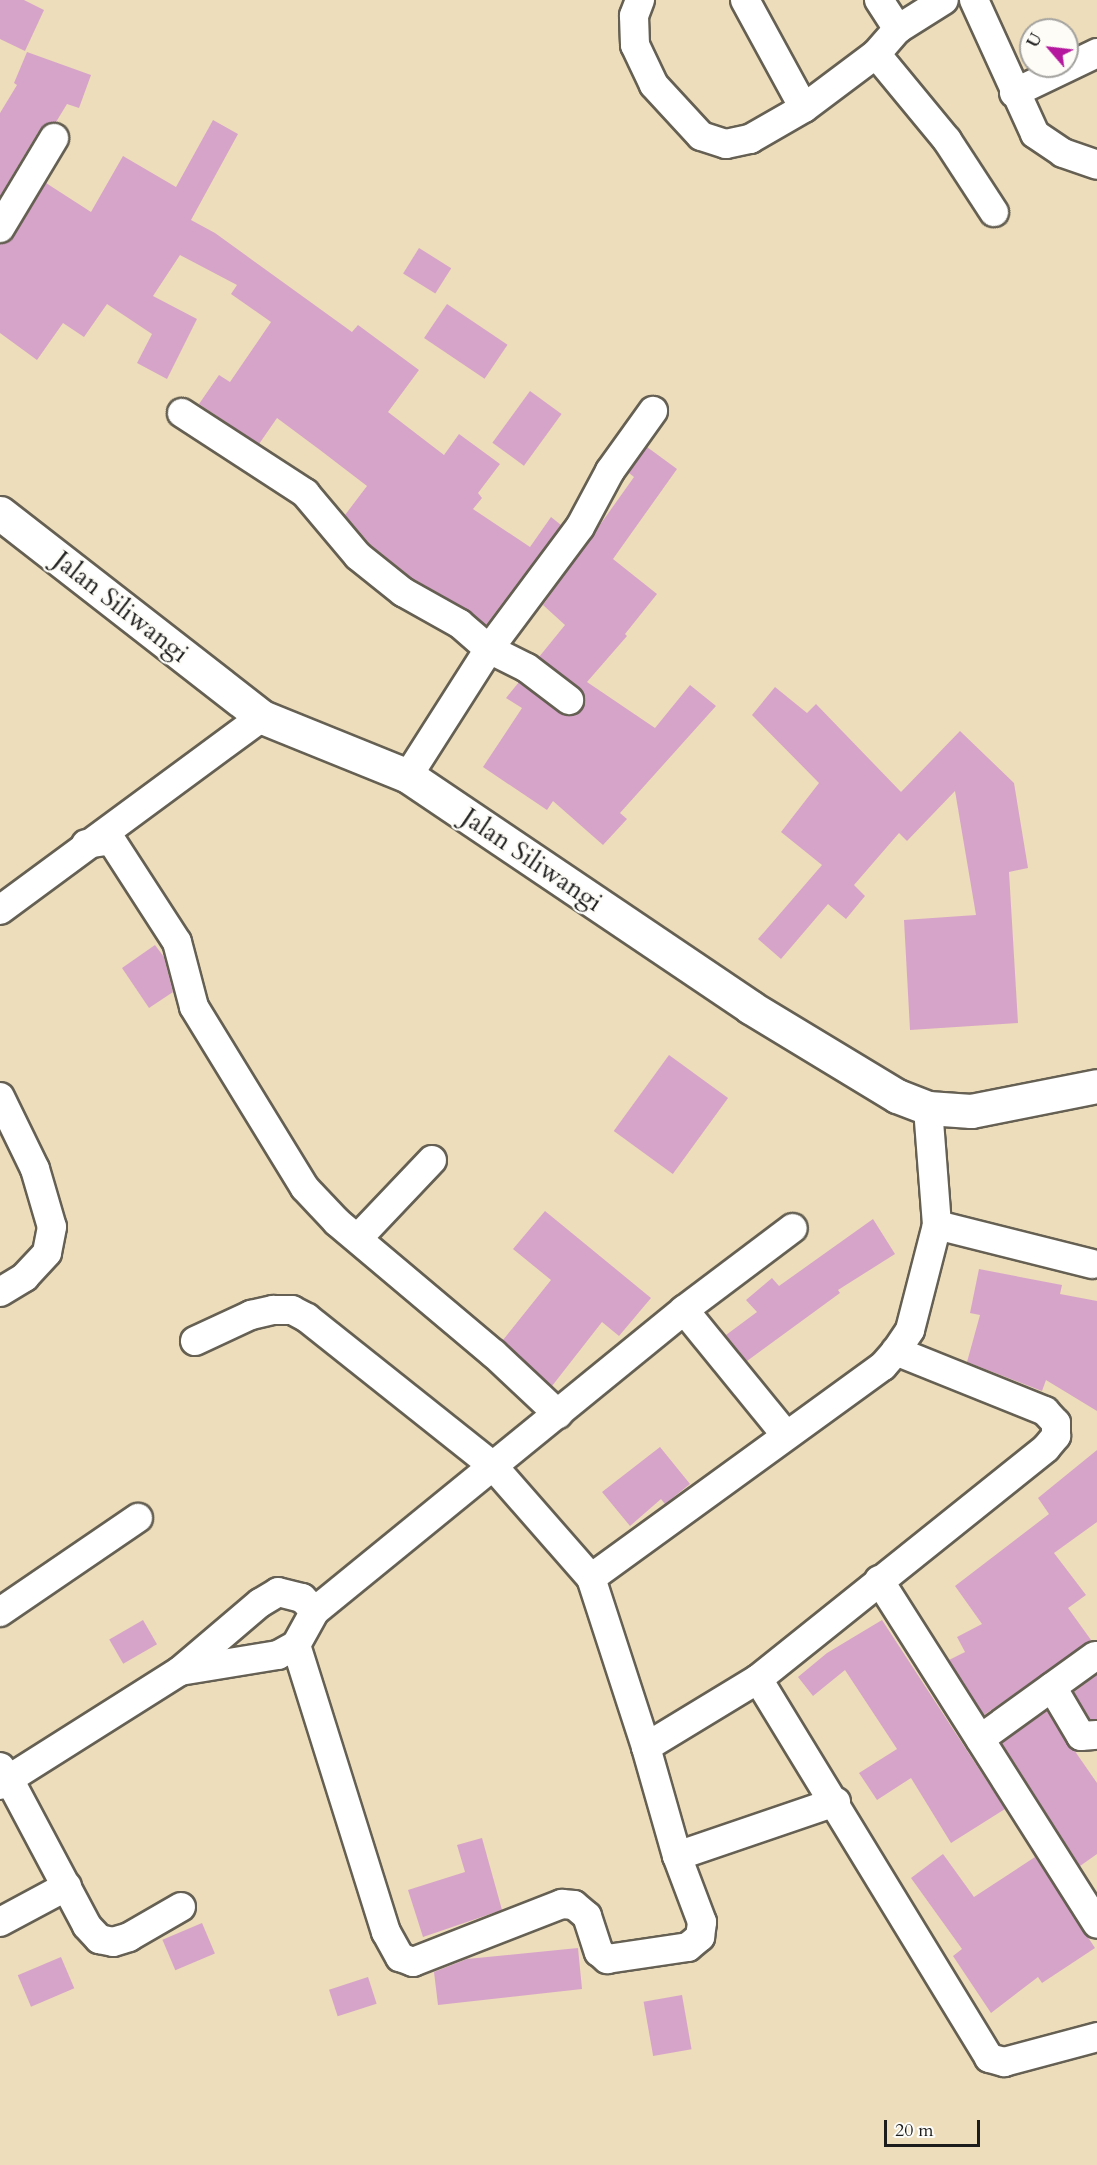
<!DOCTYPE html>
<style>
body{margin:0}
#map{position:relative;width:1097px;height:2165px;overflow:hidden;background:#edddba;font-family:Cardo,serif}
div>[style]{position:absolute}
.building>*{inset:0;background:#d7a4c9;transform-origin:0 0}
.roads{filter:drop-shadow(2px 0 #656053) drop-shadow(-2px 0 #656053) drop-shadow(0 2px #656053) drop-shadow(0 -2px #656053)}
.street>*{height:28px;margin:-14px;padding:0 14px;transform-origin:14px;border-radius:14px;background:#fff}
.primary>*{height:33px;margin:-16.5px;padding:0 16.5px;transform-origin:16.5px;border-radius:16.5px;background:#fff}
span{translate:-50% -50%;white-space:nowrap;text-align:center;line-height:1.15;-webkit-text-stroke:4.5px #fdfcf7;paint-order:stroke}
.street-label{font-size:26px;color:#1c1c1c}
.north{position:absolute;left:1019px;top:18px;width:60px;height:60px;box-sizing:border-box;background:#fdfcf7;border:2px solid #a3a29f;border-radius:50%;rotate:298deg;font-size:16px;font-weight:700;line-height:24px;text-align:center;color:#1c1c1c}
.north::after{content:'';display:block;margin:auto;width:21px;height:27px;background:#b5179e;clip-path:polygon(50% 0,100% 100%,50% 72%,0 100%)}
.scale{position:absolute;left:884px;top:2120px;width:96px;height:27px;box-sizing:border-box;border:3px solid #1c1c1c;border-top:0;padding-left:8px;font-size:18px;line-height:21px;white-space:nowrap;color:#1c1c1c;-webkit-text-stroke:4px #fdfcf7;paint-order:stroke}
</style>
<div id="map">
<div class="building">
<div style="clip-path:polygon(0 0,24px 0,44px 10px,25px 51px,0 39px)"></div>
<div style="clip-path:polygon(27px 52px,91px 75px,79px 108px,67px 104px,56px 122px,40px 129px,0 196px,0 113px,17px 85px,14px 83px)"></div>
<div style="clip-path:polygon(213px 120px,238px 134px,191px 220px,215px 233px,352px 332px,358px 325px,419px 370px,388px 412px,444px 455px,459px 434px,500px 464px,478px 493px,482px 498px,473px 509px,530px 547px,551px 517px,561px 525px,486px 625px,468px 610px,412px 578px,370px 544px,345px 515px,367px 486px,320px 450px,277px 418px,259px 444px,199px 404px,219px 375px,230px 382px,271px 322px,231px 294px,237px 285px,180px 255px,153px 296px,197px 319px,167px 379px,137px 363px,152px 334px,107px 304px,84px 337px,63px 323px,37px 360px,0 333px,0 244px,14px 236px,46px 183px,91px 212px,123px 156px,176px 187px)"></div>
<div style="left:419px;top:248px;width:38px;height:30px;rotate:32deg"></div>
<div style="left:447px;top:304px;width:73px;height:41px;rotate:34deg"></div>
<div style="left:530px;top:391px;width:39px;height:64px;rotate:36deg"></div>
<div style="clip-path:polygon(647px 447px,677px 469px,613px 559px,657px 594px,625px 634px,627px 636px,587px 682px,655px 728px,690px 685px,716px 706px,620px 813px,627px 819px,603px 845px,553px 801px,547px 810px,483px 767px,522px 708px,506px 698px,519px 682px,560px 713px,575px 715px,582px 709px,585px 702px,579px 687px,539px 657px,565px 625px,543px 605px,634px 477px,629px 473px)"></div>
<div style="clip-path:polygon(775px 687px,807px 713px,816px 704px,901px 792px,960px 731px,1014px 783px,1028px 868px,1009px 872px,1018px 1023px,910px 1030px,904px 920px,976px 915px,955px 791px,907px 841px,899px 833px,854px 885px,865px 896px,846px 919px,828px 904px,781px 959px,758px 939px,822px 865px,781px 832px,819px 783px,752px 715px)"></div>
<div style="clip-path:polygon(155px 945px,164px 957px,173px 992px,149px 1008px,122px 968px)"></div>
<div style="left:669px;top:1055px;width:73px;height:94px;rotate:36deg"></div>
<div style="clip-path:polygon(545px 1211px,651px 1298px,619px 1336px,602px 1322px,552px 1386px,503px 1340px,551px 1280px,513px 1249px)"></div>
<div style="clip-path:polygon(873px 1219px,895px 1254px,838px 1290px,840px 1293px,747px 1361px,726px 1335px,757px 1312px,746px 1300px,772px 1278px,779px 1286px)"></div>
<div style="clip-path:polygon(979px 1269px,1062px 1285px,1060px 1294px,1097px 1301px,1097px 1411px,1046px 1380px,1042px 1391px,967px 1362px,980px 1315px,970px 1313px)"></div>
<div style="clip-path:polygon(660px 1447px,690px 1484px,665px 1504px,661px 1499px,630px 1526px,602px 1492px)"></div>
<div style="clip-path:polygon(1097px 1450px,1097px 1522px,1054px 1553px,1086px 1595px,1068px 1608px,1091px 1640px,984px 1715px,949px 1660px,965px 1652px,957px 1637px,982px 1624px,955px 1586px,1049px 1514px,1038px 1498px)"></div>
<div style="left:143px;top:1620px;width:28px;height:39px;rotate:60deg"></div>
<div style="clip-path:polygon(882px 1620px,1005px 1809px,951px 1843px,911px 1778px,877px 1800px,859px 1773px,897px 1749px,845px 1670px,813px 1696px,798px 1677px,827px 1653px)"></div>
<div style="clip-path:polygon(1097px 1675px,1097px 1719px,1090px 1719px,1074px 1692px)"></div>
<div style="clip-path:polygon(1047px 1711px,1097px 1783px,1097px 1854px,1080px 1866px,1002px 1743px)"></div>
<div style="clip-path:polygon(482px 1838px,502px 1910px,423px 1937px,408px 1890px,465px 1872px,457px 1845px)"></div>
<div style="clip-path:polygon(943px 1854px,974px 1897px,1035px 1857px,1095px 1948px,1042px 1983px,1038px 1977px,991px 2013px,953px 1956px,962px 1949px,911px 1878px)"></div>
<div style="left:202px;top:1923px;width:33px;height:43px;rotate:67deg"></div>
<div style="clip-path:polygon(578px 1948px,582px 1989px,438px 2005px,434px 1972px,467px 1959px)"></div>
<div style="left:61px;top:1957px;width:34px;height:47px;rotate:67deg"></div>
<div style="left:368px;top:1977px;width:28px;height:41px;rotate:72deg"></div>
<div style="left:682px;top:1995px;width:55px;height:39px;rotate:80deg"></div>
</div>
<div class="roads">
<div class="street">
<div style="left:640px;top:0;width:17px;rotate:111deg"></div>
<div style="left:634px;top:16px;width:29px;rotate:88deg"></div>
<div style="left:635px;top:45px;width:44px;rotate:64.6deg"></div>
<div style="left:654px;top:85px;width:69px;rotate:47.3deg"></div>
<div style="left:701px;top:136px;width:26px;rotate:18deg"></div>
<div style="left:726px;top:144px;width:25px;rotate:-12deg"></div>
<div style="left:750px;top:139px;width:62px;rotate:-29.9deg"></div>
<div style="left:804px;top:108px;width:90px;rotate:-36.9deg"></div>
<div style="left:876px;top:54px;width:33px;rotate:-49deg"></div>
<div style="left:898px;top:29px;width:54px;rotate:-32.2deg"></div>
<div style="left:745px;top:0;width:123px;rotate:61.4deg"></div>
<div style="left:879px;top:0;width:35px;rotate:57deg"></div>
<div style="left:974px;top:0;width:147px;rotate:65.5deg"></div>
<div style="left:1035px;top:134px;width:34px;rotate:34deg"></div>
<div style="left:1063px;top:153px;width:36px;rotate:19deg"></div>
<div style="left:876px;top:54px;width:112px;rotate:50.5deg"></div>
<div style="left:947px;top:140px;width:86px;rotate:56.9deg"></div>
<div style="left:1014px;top:93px;width:92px;rotate:-25.7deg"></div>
<div style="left:0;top:228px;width:105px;rotate:-59deg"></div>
<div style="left:182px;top:413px;width:147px;rotate:33deg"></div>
<div style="left:305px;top:493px;width:82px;rotate:49.9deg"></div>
<div style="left:358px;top:556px;width:58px;rotate:38.7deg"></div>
<div style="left:403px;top:592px;width:65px;rotate:29.3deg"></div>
<div style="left:460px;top:624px;width:38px;rotate:41deg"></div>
<div style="left:489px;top:649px;width:42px;rotate:26.6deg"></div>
<div style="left:527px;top:668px;width:53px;rotate:37.3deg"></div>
<div style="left:408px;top:776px;width:151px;rotate:-57.5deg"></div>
<div style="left:489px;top:649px;width:152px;rotate:-53.3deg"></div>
<div style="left:580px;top:527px;width:64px;rotate:-61.8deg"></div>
<div style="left:610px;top:471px;width:74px;rotate:-54.4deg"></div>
<div style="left:86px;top:844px;width:25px;rotate:-9deg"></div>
<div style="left:111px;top:840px;width:121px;rotate:57.1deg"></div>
<div style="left:177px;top:942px;width:67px;rotate:75.3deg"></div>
<div style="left:194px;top:1007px;width:212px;rotate:58.5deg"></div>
<div style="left:305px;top:1188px;width:47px;rotate:46.7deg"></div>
<div style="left:337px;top:1222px;width:205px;rotate:40.1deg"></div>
<div style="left:494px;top:1354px;width:88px;rotate:43.2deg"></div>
<div style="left:0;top:910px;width:325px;rotate:-36.4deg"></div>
<div style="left:0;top:1097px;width:80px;rotate:64.1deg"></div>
<div style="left:35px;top:1169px;width:60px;rotate:73.7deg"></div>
<div style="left:52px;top:1227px;width:26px;rotate:101deg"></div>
<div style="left:47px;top:1253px;width:33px;rotate:133deg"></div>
<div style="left:25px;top:1277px;width:29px;rotate:149deg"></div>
<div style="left:937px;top:1225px;width:160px;rotate:14.1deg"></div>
<div style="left:359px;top:1237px;width:106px;rotate:-46.5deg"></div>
<div style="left:684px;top:1310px;width:160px;rotate:50.8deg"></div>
<div style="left:195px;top:1341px;width:62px;rotate:-24.9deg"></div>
<div style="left:251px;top:1315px;width:23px;rotate:-13deg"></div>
<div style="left:273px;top:1310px;width:19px"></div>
<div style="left:292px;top:1310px;width:17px;rotate:28deg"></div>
<div style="left:307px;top:1318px;width:238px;rotate:38.5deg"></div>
<div style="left:493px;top:1466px;width:149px;rotate:48.8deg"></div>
<div style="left:879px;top:1580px;width:407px;rotate:57.6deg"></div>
<div style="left:0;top:1612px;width:167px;rotate:-34.3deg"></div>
<div style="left:296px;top:1645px;width:301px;rotate:72.6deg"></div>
<div style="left:386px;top:1932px;width:29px;rotate:61deg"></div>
<div style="left:400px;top:1957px;width:14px;rotate:21deg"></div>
<div style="left:413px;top:1962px;width:160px;rotate:-21.3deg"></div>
<div style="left:562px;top:1904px;width:12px;rotate:5deg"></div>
<div style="left:574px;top:1905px;width:17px;rotate:40deg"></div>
<div style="left:587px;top:1916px;width:38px;rotate:72deg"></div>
<div style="left:599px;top:1952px;width:11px;rotate:41deg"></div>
<div style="left:607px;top:1959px;width:82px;rotate:-8.4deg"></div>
<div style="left:688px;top:1947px;width:16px;rotate:-40deg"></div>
<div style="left:700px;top:1937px;width:15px;rotate:-82deg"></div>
<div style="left:702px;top:1922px;width:71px;rotate:-110.7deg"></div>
<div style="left:677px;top:1856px;width:113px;rotate:-105.9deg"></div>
<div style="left:646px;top:1747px;width:178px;rotate:-108deg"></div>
<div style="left:591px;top:1578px;width:361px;rotate:-36deg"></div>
<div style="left:883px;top:1366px;width:20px;rotate:-49deg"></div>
<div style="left:896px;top:1351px;width:25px;rotate:-56deg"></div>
<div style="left:910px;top:1330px;width:108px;rotate:-75.6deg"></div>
<div style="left:937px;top:1225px;width:117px;rotate:-94.4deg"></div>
<div style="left:180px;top:1671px;width:99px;rotate:-9.3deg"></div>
<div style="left:278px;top:1655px;width:21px;rotate:-29deg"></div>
<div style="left:296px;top:1645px;width:39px;rotate:-61deg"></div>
<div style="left:315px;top:1611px;width:476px;rotate:-39.2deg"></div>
<div style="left:684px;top:1310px;width:136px;rotate:-37deg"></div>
<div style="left:758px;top:1679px;width:444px;rotate:58.6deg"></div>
<div style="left:989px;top:2058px;width:16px;rotate:15deg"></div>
<div style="left:1004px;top:2062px;width:96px;rotate:-15deg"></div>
<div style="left:1052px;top:1687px;width:57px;rotate:59.4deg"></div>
<div style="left:1081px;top:1736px;width:16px;rotate:-4deg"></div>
<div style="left:980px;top:1739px;width:142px;rotate:-35.8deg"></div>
<div style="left:646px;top:1747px;width:131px;rotate:-31.3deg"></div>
<div style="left:758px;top:1679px;width:369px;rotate:-38.7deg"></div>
<div style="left:1046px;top:1448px;width:16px;rotate:-50deg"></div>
<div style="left:1056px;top:1436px;width:13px;rotate:-90deg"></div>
<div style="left:1056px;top:1423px;width:16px;rotate:-133deg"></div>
<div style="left:1045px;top:1411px;width:161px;rotate:-158.1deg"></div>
<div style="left:0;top:1767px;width:15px;rotate:53deg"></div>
<div style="left:9px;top:1779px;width:202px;rotate:-32.3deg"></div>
<div style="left:180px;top:1671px;width:105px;rotate:-40.4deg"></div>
<div style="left:260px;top:1603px;width:21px;rotate:-31deg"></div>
<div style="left:278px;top:1592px;width:25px;rotate:14deg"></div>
<div style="left:302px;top:1598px;width:18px;rotate:45deg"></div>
<div style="left:0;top:1785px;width:11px;rotate:-34deg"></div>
<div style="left:9px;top:1779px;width:166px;rotate:62deg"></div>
<div style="left:87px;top:1926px;width:18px;rotate:47deg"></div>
<div style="left:99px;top:1939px;width:14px;rotate:12deg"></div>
<div style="left:113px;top:1942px;width:17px;rotate:-17deg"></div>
<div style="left:129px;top:1937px;width:60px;rotate:-30deg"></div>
<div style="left:677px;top:1856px;width:168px;rotate:-18.8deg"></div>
<div style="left:0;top:1922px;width:76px;rotate:-28.2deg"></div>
</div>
<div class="primary">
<div style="left:0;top:513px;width:332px;rotate:37.9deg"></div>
<div style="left:262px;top:717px;width:157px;rotate:22deg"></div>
<div style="left:408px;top:776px;width:413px;rotate:34deg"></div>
<div style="left:750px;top:1007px;width:172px;rotate:31.2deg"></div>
<div style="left:897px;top:1096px;width:33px;rotate:21deg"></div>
<div style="left:928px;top:1108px;width:43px;rotate:4deg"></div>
<div style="left:971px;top:1111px;width:128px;rotate:-11.2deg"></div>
</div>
</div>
<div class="street-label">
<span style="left:121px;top:607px;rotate:38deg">Jalan Siliwangi</span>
<span style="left:532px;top:860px;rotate:34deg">Jalan Siliwangi</span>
</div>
<div class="north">U</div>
<div class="scale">20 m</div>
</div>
